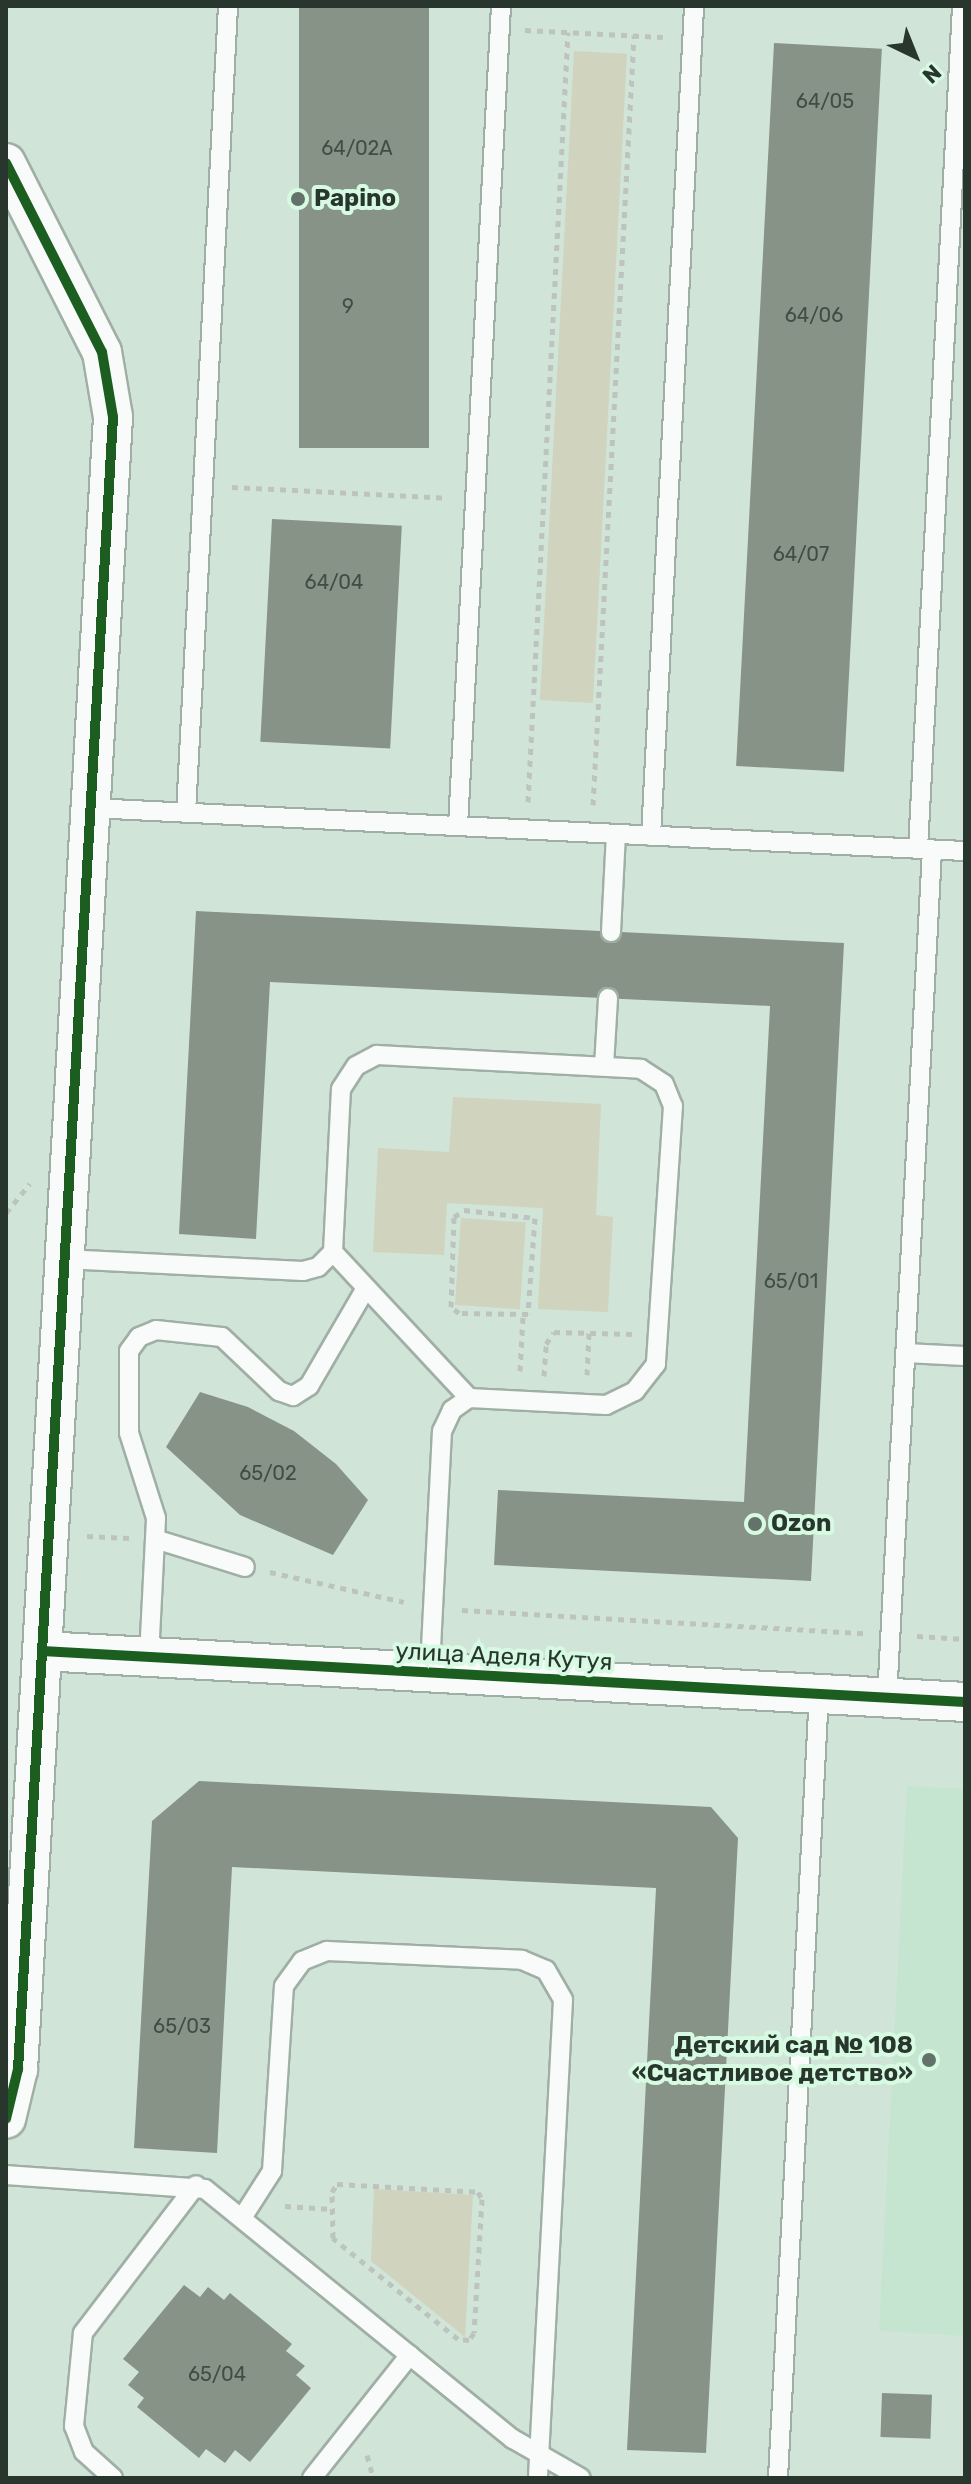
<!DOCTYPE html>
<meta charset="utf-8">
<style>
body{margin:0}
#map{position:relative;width:971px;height:2484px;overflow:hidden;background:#d1e4d8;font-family:Rubik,sans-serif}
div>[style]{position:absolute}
.built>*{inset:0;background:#c5e5d0}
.green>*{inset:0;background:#d0d3bd;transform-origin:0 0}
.building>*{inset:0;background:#889387;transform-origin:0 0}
.path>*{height:5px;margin-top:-2.5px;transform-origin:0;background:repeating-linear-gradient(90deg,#bdc4bf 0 6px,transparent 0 12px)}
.roads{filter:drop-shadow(2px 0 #a0afa5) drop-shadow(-2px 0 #a0afa5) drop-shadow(0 2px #a0afa5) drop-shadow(0 -2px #a0afa5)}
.service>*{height:18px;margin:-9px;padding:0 9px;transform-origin:9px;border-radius:9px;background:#f8fbf9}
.minor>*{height:38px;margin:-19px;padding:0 19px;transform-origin:19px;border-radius:19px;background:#f8fbf9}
.cycleway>*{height:10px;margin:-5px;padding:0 5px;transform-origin:5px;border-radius:5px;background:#1b5e20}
.dots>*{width:22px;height:22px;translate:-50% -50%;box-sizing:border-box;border:4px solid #d6fae2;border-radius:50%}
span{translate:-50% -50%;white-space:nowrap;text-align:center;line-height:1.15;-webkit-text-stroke:8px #d6fae2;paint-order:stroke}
.number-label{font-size:20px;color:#404d44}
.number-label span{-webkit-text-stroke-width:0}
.poi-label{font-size:24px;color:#28362d;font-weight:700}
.left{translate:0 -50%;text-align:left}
.right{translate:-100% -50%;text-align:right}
.street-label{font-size:24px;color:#28362d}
.frame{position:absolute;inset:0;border:8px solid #28362d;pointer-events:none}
.north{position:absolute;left:875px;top:16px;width:80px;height:80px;-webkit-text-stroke:6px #d6fae2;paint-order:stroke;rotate:137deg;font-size:22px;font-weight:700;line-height:32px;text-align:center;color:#28362d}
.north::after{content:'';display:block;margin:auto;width:28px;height:36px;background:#28362d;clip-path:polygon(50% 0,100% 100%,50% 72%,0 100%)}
</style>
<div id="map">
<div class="built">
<div style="clip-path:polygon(907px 1786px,965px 1789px,965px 2336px,879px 2331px)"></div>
</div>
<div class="green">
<div style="left:574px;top:51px;width:53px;height:650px;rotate:3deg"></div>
<div style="clip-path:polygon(453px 1097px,601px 1104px,596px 1215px,613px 1217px,608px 1312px,538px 1309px,543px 1208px,447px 1203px,444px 1255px,373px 1252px,378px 1148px,449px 1152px)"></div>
<div style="left:461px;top:1218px;width:65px;height:87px;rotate:4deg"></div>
<div style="clip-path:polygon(374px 2189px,473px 2195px,465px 2337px,371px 2261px)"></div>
</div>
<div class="building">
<div style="left:299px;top:6px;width:130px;height:442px"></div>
<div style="left:774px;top:43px;width:108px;height:724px;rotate:3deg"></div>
<div style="left:272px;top:519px;width:130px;height:223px;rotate:3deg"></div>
<div style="clip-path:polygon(196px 911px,844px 943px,811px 1581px,494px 1565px,498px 1490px,744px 1502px,770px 1006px,270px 982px,256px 1239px,179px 1234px)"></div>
<div style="clip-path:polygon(200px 1392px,248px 1407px,294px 1431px,336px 1464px,368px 1500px,333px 1555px,240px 1515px,166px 1447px)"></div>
<div style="clip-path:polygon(199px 1781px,711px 1807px,738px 1838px,706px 2453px,627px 2450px,656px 1888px,232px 1867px,217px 2153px,134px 2148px,152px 1821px)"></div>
<div style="clip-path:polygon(184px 2285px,200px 2297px,208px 2287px,224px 2300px,230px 2293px,292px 2344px,286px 2351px,305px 2366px,296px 2375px,311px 2388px,250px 2462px,235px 2450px,225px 2463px,206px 2449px,199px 2458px,137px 2407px,144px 2398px,128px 2385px,139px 2372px,123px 2359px)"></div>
<div style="left:882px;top:2393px;width:50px;height:44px;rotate:2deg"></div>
</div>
<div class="path">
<div style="left:525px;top:30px;width:138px;rotate:2.9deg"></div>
<div style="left:232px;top:487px;width:214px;rotate:2.9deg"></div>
<div style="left:528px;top:802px;width:771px;rotate:-87.03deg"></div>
<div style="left:593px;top:805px;width:771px;rotate:-86.95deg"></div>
<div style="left:464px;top:1210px;width:71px;rotate:6.4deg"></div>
<div style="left:535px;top:1218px;width:96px;rotate:94.2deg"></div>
<div style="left:528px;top:1314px;width:69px;rotate:-179.2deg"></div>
<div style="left:459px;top:1313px;width:10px;rotate:-143deg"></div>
<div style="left:451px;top:1307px;width:90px;rotate:-88.1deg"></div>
<div style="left:454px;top:1217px;width:12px;rotate:-35deg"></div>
<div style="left:6px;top:1213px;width:38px;rotate:-51deg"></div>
<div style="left:520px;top:1371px;width:55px;rotate:-86.9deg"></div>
<div style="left:587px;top:1375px;width:43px;rotate:-87.3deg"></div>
<div style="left:544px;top:1376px;width:32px;rotate:-86deg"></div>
<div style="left:546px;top:1344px;width:14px;rotate:-56deg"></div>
<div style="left:554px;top:1332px;width:78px;rotate:1.5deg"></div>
<div style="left:87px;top:1536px;width:42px;rotate:2.7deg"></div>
<div style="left:270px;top:1572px;width:137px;rotate:12.6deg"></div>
<div style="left:462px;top:1610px;width:402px;rotate:3.3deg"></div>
<div style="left:917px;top:1636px;width:48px;rotate:3.6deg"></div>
<div style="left:337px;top:2184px;width:141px;rotate:3.2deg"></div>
<div style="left:478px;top:2192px;width:8px;rotate:60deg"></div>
<div style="left:482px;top:2199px;width:134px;rotate:93.4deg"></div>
<div style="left:474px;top:2333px;width:9px;rotate:126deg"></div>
<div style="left:469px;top:2340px;width:11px;rotate:-175deg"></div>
<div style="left:458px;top:2339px;width:161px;rotate:-141.1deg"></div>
<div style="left:333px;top:2238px;width:46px;rotate:-91.2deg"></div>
<div style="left:332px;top:2192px;width:9px;rotate:-58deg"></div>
<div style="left:285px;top:2206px;width:47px;rotate:3.7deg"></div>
<div style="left:367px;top:2455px;width:24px;rotate:75deg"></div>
</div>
<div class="roads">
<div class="service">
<div style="left:91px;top:808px;width:875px;rotate:2.82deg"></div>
<div style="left:186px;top:813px;width:808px;rotate:-87.02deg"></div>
<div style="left:458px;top:826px;width:821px;rotate:-87deg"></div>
<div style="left:651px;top:836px;width:831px;rotate:-87.03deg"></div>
<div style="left:918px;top:849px;width:844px;rotate:-87.01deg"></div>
<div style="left:611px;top:932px;width:98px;rotate:-87.1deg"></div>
<div style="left:604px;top:1066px;width:68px;rotate:-86.6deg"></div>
<div style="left:333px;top:1252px;width:200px;rotate:47deg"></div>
<div style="left:64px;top:1259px;width:239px;rotate:2.9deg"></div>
<div style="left:303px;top:1271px;width:16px;rotate:-15deg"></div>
<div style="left:318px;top:1267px;width:21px;rotate:-45deg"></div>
<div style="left:333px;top:1252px;width:163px;rotate:-87.2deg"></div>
<div style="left:341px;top:1089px;width:27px;rotate:-57deg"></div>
<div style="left:356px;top:1066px;width:24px;rotate:-28deg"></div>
<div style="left:377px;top:1055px;width:264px;rotate:3deg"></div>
<div style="left:641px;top:1069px;width:27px;rotate:33deg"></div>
<div style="left:664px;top:1084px;width:24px;rotate:68deg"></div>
<div style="left:673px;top:1106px;width:259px;rotate:93.8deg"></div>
<div style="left:656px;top:1364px;width:34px;rotate:128deg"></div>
<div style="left:635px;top:1391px;width:32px;rotate:154deg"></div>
<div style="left:606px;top:1405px;width:137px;rotate:-177.1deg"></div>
<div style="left:469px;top:1398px;width:21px;rotate:145deg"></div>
<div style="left:452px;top:1410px;width:23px;rotate:115deg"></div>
<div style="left:442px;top:1431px;width:241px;rotate:92.9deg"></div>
<div style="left:905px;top:1353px;width:60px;rotate:2.9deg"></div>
<div style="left:155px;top:1539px;width:94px;rotate:17.3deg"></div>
<div style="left:149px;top:1657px;width:139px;rotate:-87.1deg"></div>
<div style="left:156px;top:1518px;width:89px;rotate:-107.6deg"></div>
<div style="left:129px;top:1433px;width:82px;rotate:-90deg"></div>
<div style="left:129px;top:1351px;width:17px;rotate:-54deg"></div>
<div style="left:139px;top:1337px;width:18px;rotate:-22deg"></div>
<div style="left:156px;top:1330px;width:66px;rotate:6.1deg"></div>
<div style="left:222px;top:1337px;width:79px;rotate:43.5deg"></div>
<div style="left:279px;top:1391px;width:15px;rotate:20deg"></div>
<div style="left:293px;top:1396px;width:19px;rotate:-32deg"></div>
<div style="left:309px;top:1386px;width:113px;rotate:-59.8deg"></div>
<div style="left:887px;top:1698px;width:849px;rotate:-86.96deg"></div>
<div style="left:6px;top:2175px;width:199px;rotate:4deg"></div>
<div style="left:205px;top:2189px;width:397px;rotate:39.1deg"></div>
<div style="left:513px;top:2439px;width:78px;rotate:29.8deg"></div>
<div style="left:242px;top:2218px;width:56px;rotate:-57.4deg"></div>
<div style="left:272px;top:2171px;width:185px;rotate:-86.3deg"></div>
<div style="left:284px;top:1986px;width:31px;rotate:-54deg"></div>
<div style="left:302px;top:1961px;width:27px;rotate:-22deg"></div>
<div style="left:327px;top:1951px;width:195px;rotate:2.6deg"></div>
<div style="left:522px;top:1960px;width:26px;rotate:23deg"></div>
<div style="left:546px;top:1970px;width:34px;rotate:60deg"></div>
<div style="left:563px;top:2000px;width:479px;rotate:93deg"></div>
<div style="left:113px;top:2478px;width:39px;rotate:-138deg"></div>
<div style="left:84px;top:2452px;width:28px;rotate:-111deg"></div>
<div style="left:74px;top:2426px;width:93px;rotate:-84.5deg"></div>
<div style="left:83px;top:2333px;width:186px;rotate:-52.6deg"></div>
<div style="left:312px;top:2478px;width:157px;rotate:-51.5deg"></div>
<div style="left:778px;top:2478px;width:785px;rotate:-87.01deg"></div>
</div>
<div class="minor">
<div style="left:6px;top:163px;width:212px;rotate:63.1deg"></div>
<div style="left:102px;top:352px;width:66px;rotate:80.4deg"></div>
<div style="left:113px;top:417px;width:1655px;rotate:93.29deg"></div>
<div style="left:18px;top:2069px;width:51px;rotate:103.5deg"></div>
<div style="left:42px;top:1651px;width:924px;rotate:3.16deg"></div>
</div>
</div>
<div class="cycleway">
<div style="left:6px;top:163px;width:212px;rotate:63.1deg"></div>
<div style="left:102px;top:352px;width:66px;rotate:80.4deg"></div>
<div style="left:113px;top:417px;width:1655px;rotate:93.29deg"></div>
<div style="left:18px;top:2069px;width:51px;rotate:103.5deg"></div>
<div style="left:42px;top:1651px;width:924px;rotate:3.16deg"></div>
</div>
<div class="dots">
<div style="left:298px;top:199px;background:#637369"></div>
<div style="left:755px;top:1524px;background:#637369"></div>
<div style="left:929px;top:2060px;background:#637369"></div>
</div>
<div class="number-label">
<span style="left:825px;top:101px">64/05</span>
<span style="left:357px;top:148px">64/02А</span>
<span style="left:348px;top:306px">9</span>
<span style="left:814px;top:315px">64/06</span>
<span style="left:801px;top:554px">64/07</span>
<span style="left:334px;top:582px">64/04</span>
<span style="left:791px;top:1281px">65/01</span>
<span style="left:268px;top:1473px">65/02</span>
<span style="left:182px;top:2026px">65/03</span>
<span style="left:217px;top:2374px">65/04</span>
</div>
<div class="poi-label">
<span class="left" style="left:314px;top:199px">Papino</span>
<span class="left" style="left:771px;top:1524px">Ozon</span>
<span class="right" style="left:913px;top:2060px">Детский сад № 108<br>«Счастливое детство»</span>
</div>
<div class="street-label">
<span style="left:504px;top:1657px;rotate:3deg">улица Аделя Кутуя</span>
</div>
<div class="frame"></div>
<div class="north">N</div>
</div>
